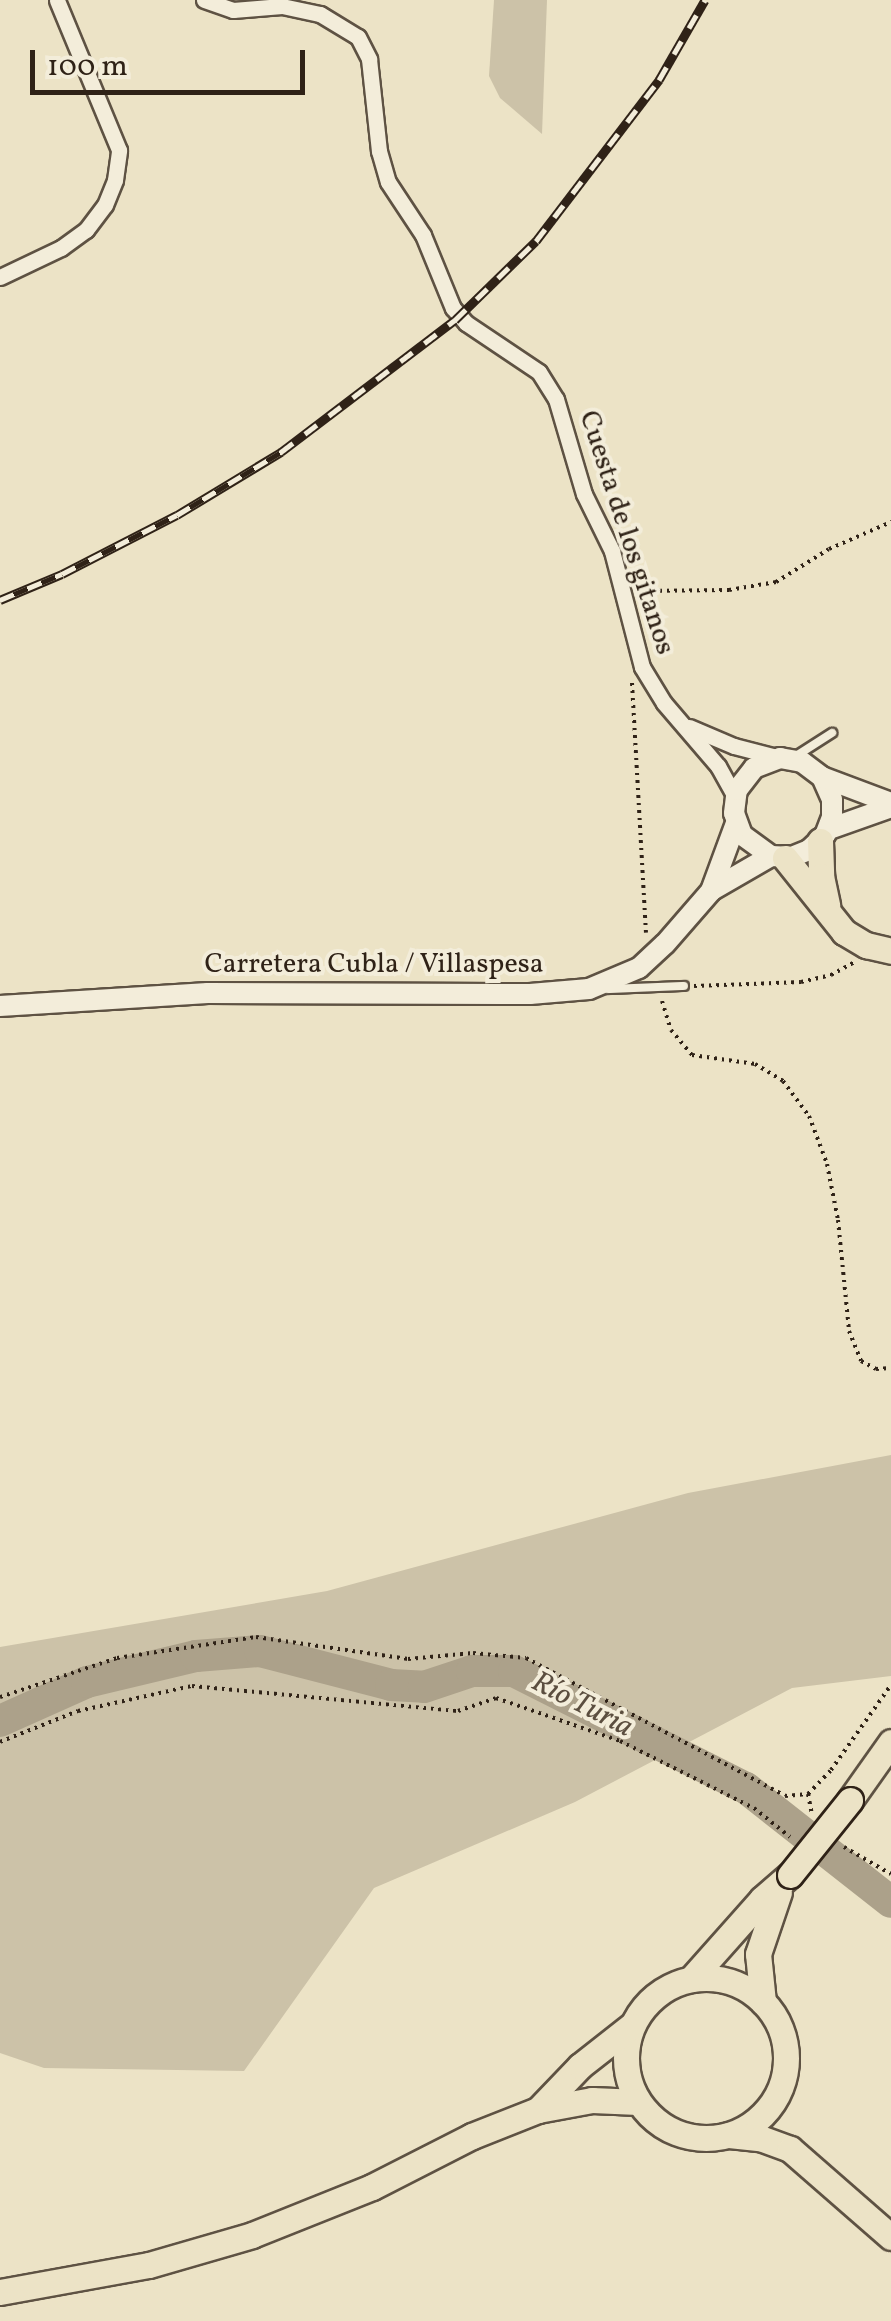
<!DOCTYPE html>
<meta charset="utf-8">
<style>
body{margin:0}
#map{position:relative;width:891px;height:2321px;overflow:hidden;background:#ece3c6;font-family:Vollkorn,serif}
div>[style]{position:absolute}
.green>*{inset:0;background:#ccc2a8}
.river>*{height:32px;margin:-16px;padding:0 16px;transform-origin:16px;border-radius:16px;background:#aca18a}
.path>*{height:4px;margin-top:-2px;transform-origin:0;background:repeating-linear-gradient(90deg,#2f2217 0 2.5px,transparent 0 7.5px)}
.roads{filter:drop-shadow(2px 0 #5e5243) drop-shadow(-2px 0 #5e5243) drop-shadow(0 2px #5e5243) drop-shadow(0 -2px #5e5243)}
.service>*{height:8px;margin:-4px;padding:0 4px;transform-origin:4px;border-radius:4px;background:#f3edda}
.minor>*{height:15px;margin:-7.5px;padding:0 7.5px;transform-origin:7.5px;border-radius:7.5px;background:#f3edda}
.tertiary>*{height:20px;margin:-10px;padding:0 10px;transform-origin:10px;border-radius:10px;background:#f3edda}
.trunk>*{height:25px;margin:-12.5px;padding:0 12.5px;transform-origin:12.5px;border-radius:12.5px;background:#ece3c6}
.trunk>.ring{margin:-12.5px;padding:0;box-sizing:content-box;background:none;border:25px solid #ece3c6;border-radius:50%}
.rail>*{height:9px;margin-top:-4.5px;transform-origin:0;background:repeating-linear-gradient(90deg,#f3edda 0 15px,#2f2217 0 30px);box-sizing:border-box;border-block:2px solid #2f2217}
.bridges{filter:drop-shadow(2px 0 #2f2217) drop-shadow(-2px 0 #2f2217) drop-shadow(0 2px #2f2217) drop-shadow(0 -2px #2f2217)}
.trunk-bridge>*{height:25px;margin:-12.5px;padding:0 12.5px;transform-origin:12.5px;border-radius:12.5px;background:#ece3c6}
span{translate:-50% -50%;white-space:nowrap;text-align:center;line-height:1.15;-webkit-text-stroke:8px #f3edda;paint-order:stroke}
.street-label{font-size:28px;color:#2f2217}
.water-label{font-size:30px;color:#5b4e3f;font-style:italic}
.scale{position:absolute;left:30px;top:50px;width:275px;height:45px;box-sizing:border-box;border:5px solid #2f2217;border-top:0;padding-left:12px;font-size:30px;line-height:35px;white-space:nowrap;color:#2f2217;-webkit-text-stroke:8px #f3edda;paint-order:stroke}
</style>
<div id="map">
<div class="green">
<div style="clip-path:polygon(494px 0,547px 0,542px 134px,500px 98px,489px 76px)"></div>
<div style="clip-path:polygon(891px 1455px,891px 1676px,792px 1688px,575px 1802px,374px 1888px,244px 2071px,44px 2068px,0 2053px,0 1647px,327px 1591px,688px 1493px)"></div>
</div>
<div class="river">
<div style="left:0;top:1721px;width:95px;rotate:-24.1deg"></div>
<div style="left:87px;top:1682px;width:112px;rotate:-13.4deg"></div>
<div style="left:196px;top:1656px;width:64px;rotate:-4.5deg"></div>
<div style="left:260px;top:1651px;width:135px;rotate:14.5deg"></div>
<div style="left:391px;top:1685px;width:33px;rotate:3deg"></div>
<div style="left:424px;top:1687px;width:51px;rotate:-18.4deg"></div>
<div style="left:472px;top:1671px;width:42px"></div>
<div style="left:514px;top:1671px;width:260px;rotate:26.8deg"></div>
<div style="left:746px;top:1788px;width:184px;rotate:38.2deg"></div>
</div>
<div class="path">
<div style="left:637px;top:591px;width:92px;rotate:-0.6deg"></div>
<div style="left:729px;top:590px;width:48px;rotate:-9.7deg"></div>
<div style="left:776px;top:582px;width:62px;rotate:-31.9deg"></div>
<div style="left:829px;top:549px;width:68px;rotate:-23.5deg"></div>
<div style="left:632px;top:683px;width:250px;rotate:86.8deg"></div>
<div style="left:694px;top:986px;width:107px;rotate:-2.1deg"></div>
<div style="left:801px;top:982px;width:31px;rotate:-13deg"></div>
<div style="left:831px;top:975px;width:26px;rotate:-29deg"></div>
<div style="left:662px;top:1001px;width:30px;rotate:73deg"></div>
<div style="left:671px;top:1030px;width:33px;rotate:50deg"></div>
<div style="left:692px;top:1055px;width:64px;rotate:8.1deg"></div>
<div style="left:755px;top:1064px;width:33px;rotate:31deg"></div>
<div style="left:783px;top:1081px;width:44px;rotate:53.4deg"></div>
<div style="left:809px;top:1116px;width:51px;rotate:69.4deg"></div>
<div style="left:827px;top:1164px;width:57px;rotate:78.9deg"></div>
<div style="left:838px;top:1220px;width:112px;rotate:84.3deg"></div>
<div style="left:849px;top:1331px;width:32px;rotate:68deg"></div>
<div style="left:861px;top:1361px;width:17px;rotate:28deg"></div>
<div style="left:876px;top:1369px;width:15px;rotate:-4deg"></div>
<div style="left:0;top:1697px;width:123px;rotate:-18.4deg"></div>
<div style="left:117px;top:1658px;width:141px;rotate:-8.6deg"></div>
<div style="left:256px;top:1637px;width:154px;rotate:8.2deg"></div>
<div style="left:408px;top:1659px;width:65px;rotate:-5.3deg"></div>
<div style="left:473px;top:1653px;width:53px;rotate:5.4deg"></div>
<div style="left:526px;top:1658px;width:293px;rotate:28deg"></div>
<div style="left:785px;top:1796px;width:23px;rotate:-5deg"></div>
<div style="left:808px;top:1794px;width:33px;rotate:-46deg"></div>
<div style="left:831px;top:1770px;width:104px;rotate:-54.8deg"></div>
<div style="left:0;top:1742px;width:84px;rotate:-21.7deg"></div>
<div style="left:78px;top:1711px;width:117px;rotate:-12.4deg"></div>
<div style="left:192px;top:1686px;width:267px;rotate:5.4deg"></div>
<div style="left:458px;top:1711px;width:40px;rotate:-18.9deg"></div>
<div style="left:496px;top:1698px;width:131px;rotate:19.1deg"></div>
<div style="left:620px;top:1741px;width:150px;rotate:26.6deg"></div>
<div style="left:754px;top:1808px;width:46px;rotate:38.9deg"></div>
<div style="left:808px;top:1794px;width:20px;rotate:79deg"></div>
<div style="left:844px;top:1847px;width:54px;rotate:29.9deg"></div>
</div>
<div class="roads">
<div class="service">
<div style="left:796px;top:756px;width:43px;rotate:-32.6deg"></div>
<div style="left:608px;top:989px;width:76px;rotate:-2.3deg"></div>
</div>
<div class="minor">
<div style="left:204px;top:0;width:31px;rotate:19deg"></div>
<div style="left:233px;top:10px;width:49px;rotate:-4.7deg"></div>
<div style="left:282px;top:6px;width:39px;rotate:12deg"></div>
<div style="left:320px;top:14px;width:44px;rotate:31.2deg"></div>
<div style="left:358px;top:37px;width:25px;rotate:63deg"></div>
<div style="left:369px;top:59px;width:93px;rotate:83.8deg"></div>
<div style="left:379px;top:151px;width:32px;rotate:74deg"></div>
<div style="left:388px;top:182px;width:64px;rotate:56.6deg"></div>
<div style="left:423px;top:235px;width:79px;rotate:67.7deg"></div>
<div style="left:453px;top:308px;width:20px;rotate:49deg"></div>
<div style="left:466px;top:323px;width:88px;rotate:33.9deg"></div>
<div style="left:539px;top:372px;width:32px;rotate:58deg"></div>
<div style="left:556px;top:399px;width:99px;rotate:73.6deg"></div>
<div style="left:584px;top:494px;width:64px;rotate:63.8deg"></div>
<div style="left:612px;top:551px;width:120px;rotate:75.5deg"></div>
<div style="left:642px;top:667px;width:42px;rotate:58.6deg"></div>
<div style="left:664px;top:703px;width:83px;rotate:49.4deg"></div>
<div style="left:718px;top:766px;width:35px;rotate:61deg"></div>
<div style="left:0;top:277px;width:68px;rotate:-25.4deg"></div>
<div style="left:61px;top:248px;width:31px;rotate:-36deg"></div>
<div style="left:86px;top:230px;width:31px;rotate:-53deg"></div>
<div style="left:105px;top:205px;width:27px;rotate:-68deg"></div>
<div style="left:115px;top:180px;width:30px;rotate:-82deg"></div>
<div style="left:119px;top:150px;width:162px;rotate:-112.5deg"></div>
<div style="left:689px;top:727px;width:49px;rotate:22.9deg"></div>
<div style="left:734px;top:746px;width:48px;rotate:14.6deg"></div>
</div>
<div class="tertiary">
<div style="left:822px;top:777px;width:24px;rotate:66deg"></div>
<div style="left:832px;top:799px;width:18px;rotate:90deg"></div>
<div style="left:832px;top:817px;width:19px;rotate:111deg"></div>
<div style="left:825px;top:835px;width:22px;rotate:137deg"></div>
<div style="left:809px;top:850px;width:18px;rotate:158deg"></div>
<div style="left:792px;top:857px;width:21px;rotate:-177deg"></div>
<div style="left:771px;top:856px;width:36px;rotate:-144deg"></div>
<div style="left:742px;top:835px;width:23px;rotate:-110deg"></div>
<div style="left:734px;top:813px;width:23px;rotate:-83deg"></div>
<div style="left:737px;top:790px;width:28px;rotate:-52deg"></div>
<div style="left:754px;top:768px;width:28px;rotate:-21deg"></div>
<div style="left:780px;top:758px;width:22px;rotate:10deg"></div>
<div style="left:802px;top:762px;width:25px;rotate:37deg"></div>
<div style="left:822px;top:777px;width:74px;rotate:20.6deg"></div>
<div style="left:829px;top:829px;width:66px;rotate:-19.5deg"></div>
<div style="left:712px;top:890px;width:68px;rotate:-30deg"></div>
<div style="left:0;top:1006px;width:208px;rotate:-3.6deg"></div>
<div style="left:208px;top:993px;width:322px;rotate:0.2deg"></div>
<div style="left:530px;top:994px;width:59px;rotate:-4.8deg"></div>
<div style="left:589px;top:989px;width:54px;rotate:-22.8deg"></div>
<div style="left:639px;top:968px;width:35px;rotate:-43deg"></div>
<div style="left:665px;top:944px;width:70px;rotate:-49deg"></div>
<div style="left:711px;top:891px;width:72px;rotate:-69.8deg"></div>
</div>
<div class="trunk">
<div style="left:820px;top:841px;width:35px;rotate:88deg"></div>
<div style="left:821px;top:876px;width:30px;rotate:78deg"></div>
<div style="left:785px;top:858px;width:95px;rotate:51.4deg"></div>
<div style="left:844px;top:932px;width:26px;rotate:31deg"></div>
<div style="left:866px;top:945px;width:26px;rotate:13deg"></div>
<div style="left:850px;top:1800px;width:71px;rotate:-54.7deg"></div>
<div class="ring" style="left:626px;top:1978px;width:135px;height:135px"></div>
<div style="left:691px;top:1979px;width:107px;rotate:-48.4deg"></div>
<div style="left:762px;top:1899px;width:37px;rotate:-41deg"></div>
<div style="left:763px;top:2002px;width:48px;rotate:-95.9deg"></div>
<div style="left:758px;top:1954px;width:65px;rotate:-71.3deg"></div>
<div style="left:538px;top:2110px;width:61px;rotate:-46.3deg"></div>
<div style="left:580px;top:2066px;width:65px;rotate:-38.1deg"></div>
<div style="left:729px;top:2135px;width:31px;rotate:6deg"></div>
<div style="left:760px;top:2138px;width:32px;rotate:20deg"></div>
<div style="left:790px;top:2149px;width:134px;rotate:41.1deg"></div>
<div style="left:0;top:2292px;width:151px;rotate:-10.3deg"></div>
<div style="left:149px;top:2265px;width:107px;rotate:-16.2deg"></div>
<div style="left:252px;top:2235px;width:129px;rotate:-21.8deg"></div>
<div style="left:372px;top:2187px;width:112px;rotate:-27deg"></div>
<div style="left:472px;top:2136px;width:71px;rotate:-21.5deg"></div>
<div style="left:538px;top:2110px;width:55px;rotate:-10.5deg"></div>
<div style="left:592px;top:2100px;width:46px;rotate:2.5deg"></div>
</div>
</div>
<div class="rail">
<div style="left:0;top:600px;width:67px;rotate:-22.8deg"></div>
<div style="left:62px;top:574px;width:129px;rotate:-27.2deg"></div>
<div style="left:177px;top:515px;width:122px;rotate:-31.2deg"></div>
<div style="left:281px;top:452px;width:218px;rotate:-37.2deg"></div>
<div style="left:455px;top:320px;width:113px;rotate:-44.3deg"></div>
<div style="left:536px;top:241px;width:203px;rotate:-52.6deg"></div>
<div style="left:659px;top:80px;width:92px;rotate:-60.1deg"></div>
</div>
<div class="bridges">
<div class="trunk-bridge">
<div style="left:790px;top:1875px;width:96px;rotate:-51.3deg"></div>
</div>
</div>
<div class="street-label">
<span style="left:626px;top:533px;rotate:72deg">Cuesta de los gitanos</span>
<span style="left:374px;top:965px">Carretera Cubla / Villaspesa</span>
</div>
<div class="water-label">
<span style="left:582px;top:1705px;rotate:27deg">Río Turia</span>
</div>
<div class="scale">100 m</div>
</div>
